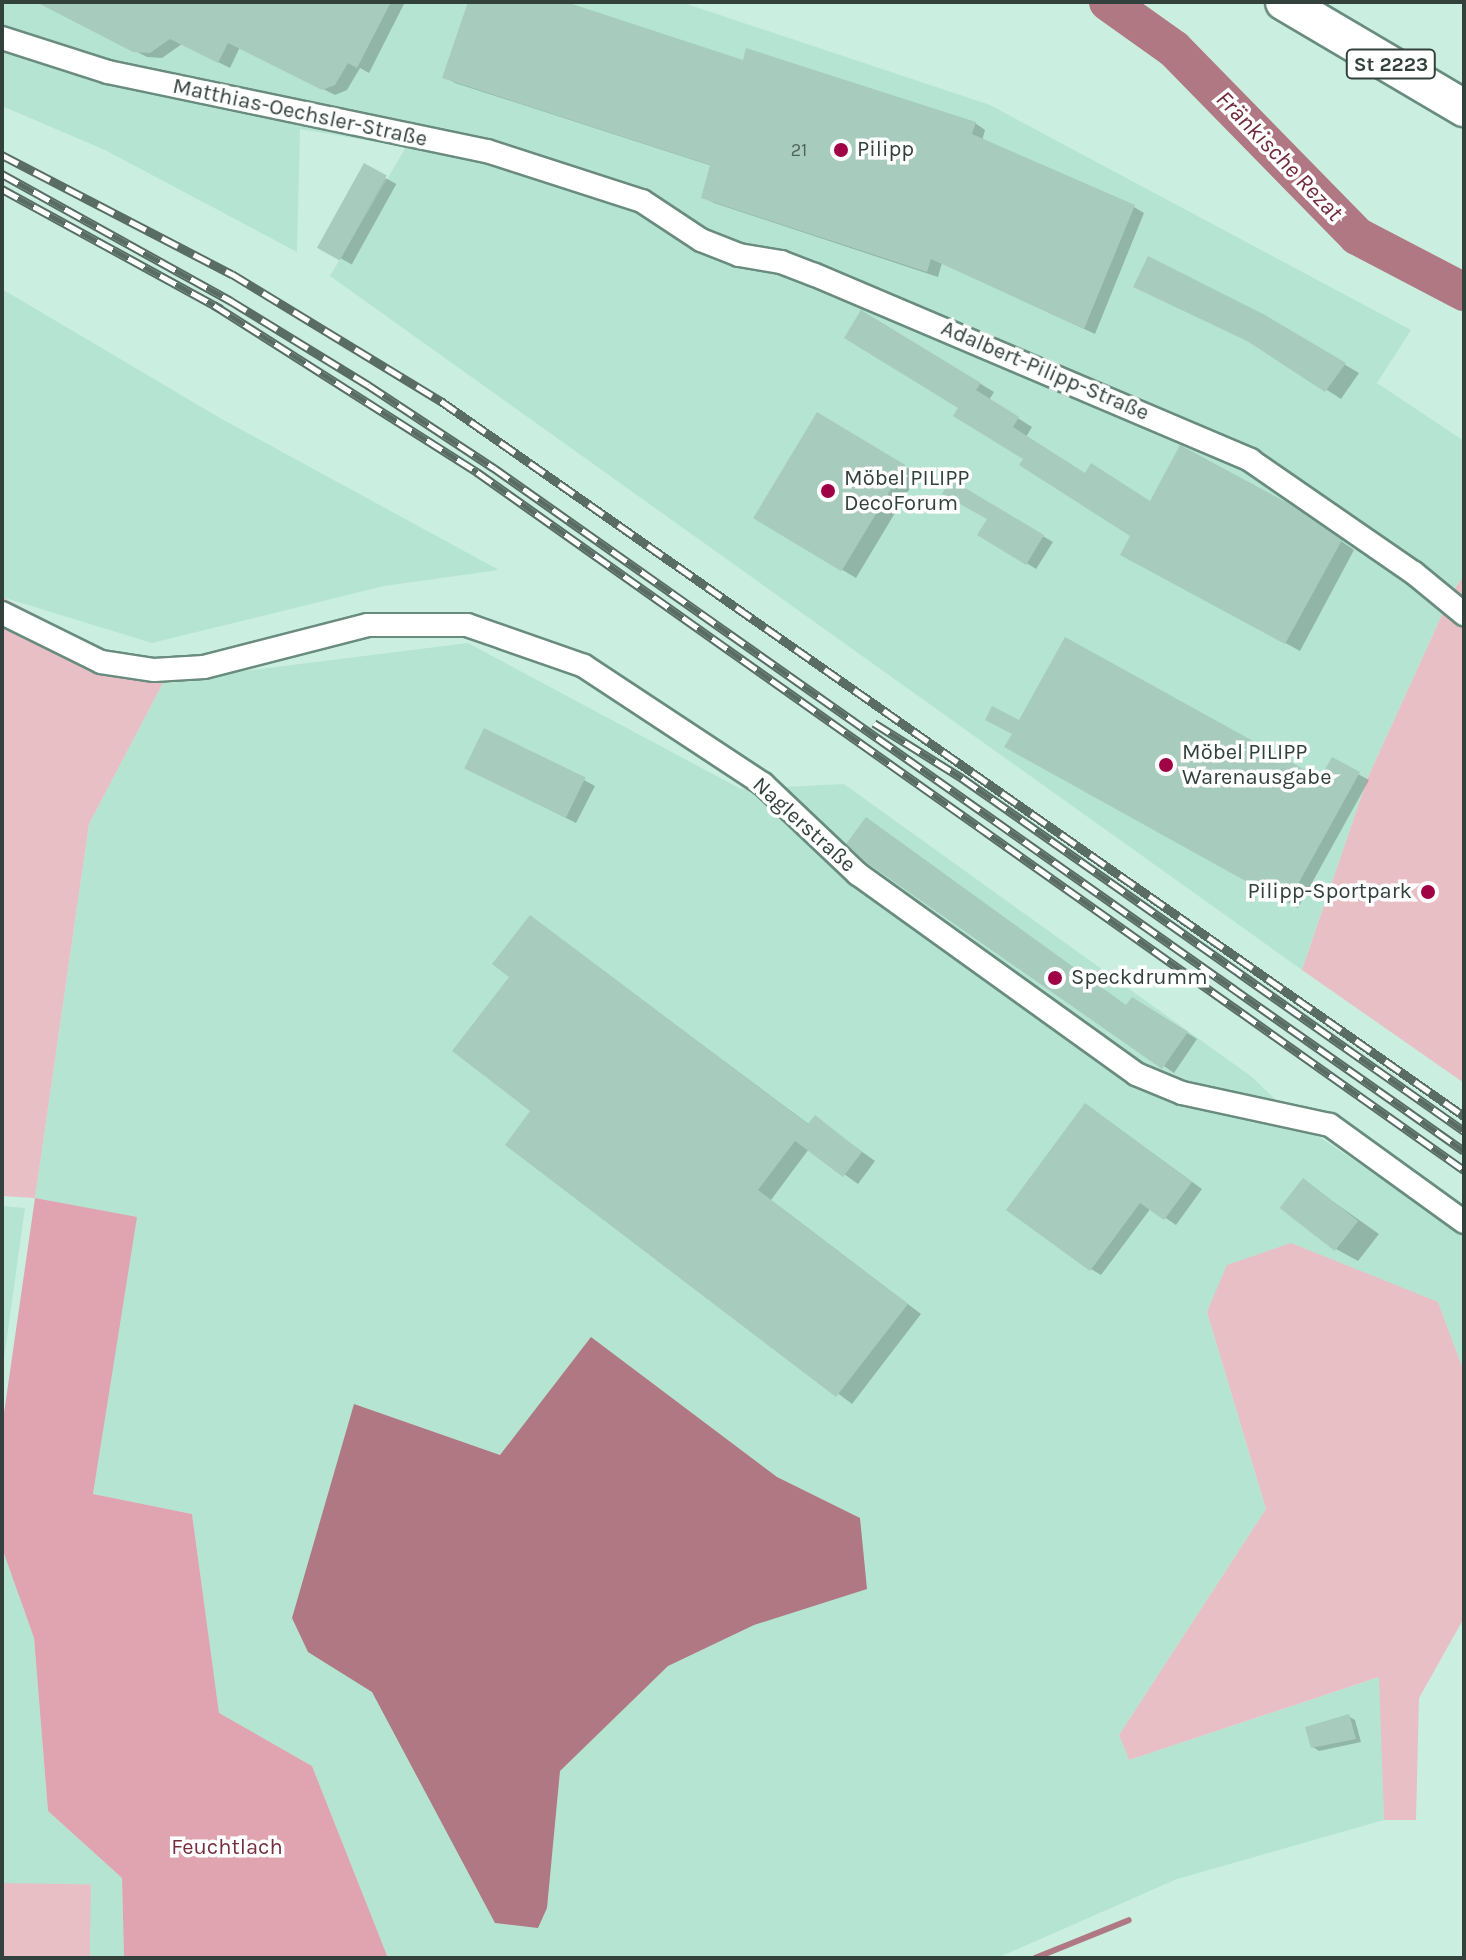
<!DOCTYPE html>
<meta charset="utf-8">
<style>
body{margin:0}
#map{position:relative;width:1466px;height:1960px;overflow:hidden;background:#caefe0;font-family:Karla,sans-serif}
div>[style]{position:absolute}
.built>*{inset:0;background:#b6e4d2}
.green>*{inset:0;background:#e9bfc6;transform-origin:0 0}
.forest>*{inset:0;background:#dfa4af}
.water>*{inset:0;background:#b07883}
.shadow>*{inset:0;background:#0003;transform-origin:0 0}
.stream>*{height:6px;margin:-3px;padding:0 3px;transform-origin:3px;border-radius:3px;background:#b07883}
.river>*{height:38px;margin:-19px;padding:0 19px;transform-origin:19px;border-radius:19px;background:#b07883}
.building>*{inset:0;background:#a7cbbc;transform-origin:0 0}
.roads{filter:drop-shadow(2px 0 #698c7e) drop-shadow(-2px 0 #698c7e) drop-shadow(0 2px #698c7e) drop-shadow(0 -2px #698c7e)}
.street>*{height:22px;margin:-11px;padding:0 11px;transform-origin:11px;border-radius:11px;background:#fff}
.primary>*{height:36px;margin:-18px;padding:0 18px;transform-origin:18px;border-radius:18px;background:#fff}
.rail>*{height:9px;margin-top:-4.5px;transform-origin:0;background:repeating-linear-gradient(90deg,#fff 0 18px,#596d65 0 36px);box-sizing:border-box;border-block:2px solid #596d65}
.dots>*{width:22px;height:22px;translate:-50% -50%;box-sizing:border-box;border:4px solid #fff;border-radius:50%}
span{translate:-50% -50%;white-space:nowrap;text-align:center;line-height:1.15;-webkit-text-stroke:7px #fff;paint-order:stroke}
.number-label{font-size:18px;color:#4f645b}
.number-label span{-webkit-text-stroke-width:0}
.shield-label span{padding:2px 6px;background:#fff;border:2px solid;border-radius:6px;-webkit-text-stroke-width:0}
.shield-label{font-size:20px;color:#32413b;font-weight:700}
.street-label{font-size:22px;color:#32413b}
.poi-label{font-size:22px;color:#32413b}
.left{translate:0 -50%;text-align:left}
.right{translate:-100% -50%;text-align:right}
.park-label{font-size:22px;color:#742d3f}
.water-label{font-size:24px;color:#712a3d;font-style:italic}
.frame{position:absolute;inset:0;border:4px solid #32413b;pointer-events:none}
</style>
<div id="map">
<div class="built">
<div style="clip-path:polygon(2px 2px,681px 2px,990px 105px,1411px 330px,1377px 383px,1464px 441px,1464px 575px,1452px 593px,1368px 777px,1302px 970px,330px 276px,406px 147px,300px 129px,297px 252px,105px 150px,2px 106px)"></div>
<div style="clip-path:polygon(2px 289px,220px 418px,499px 570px,384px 586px,152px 643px,2px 597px)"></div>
<div style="clip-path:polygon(468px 643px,741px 789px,844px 784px,1252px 1077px,1303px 1126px,1464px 1234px,1464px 1372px,1438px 1302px,1207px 1312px,1266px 1509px,1119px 1735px,1129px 1760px,1380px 1677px,1384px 1820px,1177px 1879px,997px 1958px,388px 1958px,312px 1766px,219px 1714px,192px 1514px,93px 1494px,136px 1218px,35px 1198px,89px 824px,164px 681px)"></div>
<div style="clip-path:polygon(2px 1206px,25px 1208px,2px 1373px)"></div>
<div style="clip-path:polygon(2px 1548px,34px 1638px,48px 1811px,122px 1878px,124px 1958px,2px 1958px)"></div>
</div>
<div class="green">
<div style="clip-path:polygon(1464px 575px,1464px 1083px,1302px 970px,1368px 777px,1452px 593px)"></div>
<div style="clip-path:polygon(2px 597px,164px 681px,89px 824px,35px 1198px,2px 1196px)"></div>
<div style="clip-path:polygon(1291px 1243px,1438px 1302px,1464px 1372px,1464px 1618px,1419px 1698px,1416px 1820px,1384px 1820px,1379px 1677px,1129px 1760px,1119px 1735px,1266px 1509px,1207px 1312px,1227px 1265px)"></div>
<div style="left:2px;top:1883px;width:89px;height:75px;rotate:1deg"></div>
</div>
<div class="forest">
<div style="clip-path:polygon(35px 1198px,137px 1217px,93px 1494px,192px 1514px,219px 1713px,312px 1766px,388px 1958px,124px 1958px,122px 1878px,48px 1811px,34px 1638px,2px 1548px,2px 1427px)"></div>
</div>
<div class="water">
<div style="clip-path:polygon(591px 1337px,777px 1477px,860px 1518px,867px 1589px,754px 1625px,668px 1666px,560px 1771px,547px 1908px,538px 1928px,495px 1923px,372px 1692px,308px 1652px,292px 1618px,354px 1404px,500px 1455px)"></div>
</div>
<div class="shadow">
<div style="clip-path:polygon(54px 2px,405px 2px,369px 73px,360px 68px,347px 90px,335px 95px,240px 47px,230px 68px,182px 44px,162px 58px,147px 57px,63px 14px)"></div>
<div style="clip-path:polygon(470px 2px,559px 2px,744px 62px,975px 123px,985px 130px,982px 141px,1134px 207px,1144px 213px,1095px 334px,942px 263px,938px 277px,714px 203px,703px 197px,712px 166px,455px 83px,445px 77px)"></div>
<div style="left:364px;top:166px;width:37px;height:92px;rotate:29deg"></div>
<div style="clip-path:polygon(1264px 317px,1359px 373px,1341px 399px,1257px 345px)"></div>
<div style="clip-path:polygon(881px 323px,994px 392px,989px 400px,1032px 427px,1026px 437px,1086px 475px,1151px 503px,1301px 513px,1354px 550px,1300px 651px,1137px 562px,1133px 536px,961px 407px)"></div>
<div style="left:818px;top:414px;width:117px;height:121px;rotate:31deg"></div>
<div style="clip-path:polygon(951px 482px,1053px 542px,1036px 569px,980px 534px,990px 518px)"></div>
<div style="clip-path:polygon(1020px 723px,1321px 781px,1332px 760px,1369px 780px,1298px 908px,1007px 746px)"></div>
<div style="clip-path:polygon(477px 773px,584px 780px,595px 786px,576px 823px)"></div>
<div style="clip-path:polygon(878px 868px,1127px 1007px,1133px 999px,1197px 1039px,1174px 1073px)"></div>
<div style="clip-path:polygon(531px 918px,810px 1125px,815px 1118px,875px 1161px,858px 1184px,809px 1149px,771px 1200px,921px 1314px,852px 1404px,508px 1144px,533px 1111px,511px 976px)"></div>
<div style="clip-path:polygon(1096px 1112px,1202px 1189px,1176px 1225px,1151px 1208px,1101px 1275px,1091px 1269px)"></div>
<div style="clip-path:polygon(1304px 1181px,1379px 1234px,1358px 1261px,1336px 1249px)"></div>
<div style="clip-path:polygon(1348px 1716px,1355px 1720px,1361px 1742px,1319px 1751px,1313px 1747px)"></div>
</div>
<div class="stream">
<div style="left:1035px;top:1958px;width:101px;rotate:-22deg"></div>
</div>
<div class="river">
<div style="left:1108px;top:2px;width:81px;rotate:35.5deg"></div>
<div style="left:1174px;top:49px;width:262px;rotate:45.6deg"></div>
<div style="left:1357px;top:236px;width:121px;rotate:27.6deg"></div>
</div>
<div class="building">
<div style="clip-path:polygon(36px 2px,391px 2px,357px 68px,348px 63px,335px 85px,322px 90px,228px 43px,218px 63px,170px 39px,150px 53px,133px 52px)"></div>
<div style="clip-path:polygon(468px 2px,566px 2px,743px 60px,746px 48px,976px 122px,972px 134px,1135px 205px,1084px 329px,931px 259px,927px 272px,701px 198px,710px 165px,442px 78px)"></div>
<div style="left:364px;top:163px;width:26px;height:97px;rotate:29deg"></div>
<div style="clip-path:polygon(1148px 256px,1265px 315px,1346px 363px,1325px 392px,1247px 341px,1133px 287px)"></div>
<div style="clip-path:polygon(861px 310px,981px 383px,976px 390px,1019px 417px,1013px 427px,1085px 473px,1091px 463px,1150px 501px,1180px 445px,1286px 502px,1342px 540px,1285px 644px,1120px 555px,1130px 536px,1019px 465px,1023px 459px,953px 416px,958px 408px,844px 338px)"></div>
<div style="left:817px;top:412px;width:103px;height:124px;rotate:31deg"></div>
<div style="clip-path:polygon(950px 479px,1044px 535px,1026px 565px,977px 535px,987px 519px,942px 494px)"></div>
<div style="clip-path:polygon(1065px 637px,1320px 778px,1332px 757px,1360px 772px,1287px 904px,1004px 747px,1012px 734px,985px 720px,992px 706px,1019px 720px)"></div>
<div style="left:484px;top:728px;width:113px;height:45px;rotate:26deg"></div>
<div style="clip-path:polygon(866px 817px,1126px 1005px,1132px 997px,1188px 1032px,1162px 1069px,867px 863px,846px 844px)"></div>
<div style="clip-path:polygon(530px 915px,808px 1124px,815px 1115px,862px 1152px,843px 1177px,795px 1141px,758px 1190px,908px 1304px,836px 1397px,505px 1145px,530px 1111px,452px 1051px,509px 977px,492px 964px)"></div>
<div style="clip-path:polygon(1085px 1103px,1192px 1182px,1164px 1220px,1140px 1203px,1090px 1271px,1006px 1210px)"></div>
<div style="left:1303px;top:1178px;width:70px;height:38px;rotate:38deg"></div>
<div style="clip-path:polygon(1349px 1714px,1356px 1739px,1311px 1748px,1305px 1727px)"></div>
</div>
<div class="roads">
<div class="street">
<div style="left:2px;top:38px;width:111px;rotate:17.8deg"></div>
<div style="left:108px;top:72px;width:387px;rotate:11.8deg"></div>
<div style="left:487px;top:151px;width:163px;rotate:17.9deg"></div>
<div style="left:642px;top:201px;width:71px;rotate:33.5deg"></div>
<div style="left:701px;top:240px;width:41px;rotate:21.5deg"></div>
<div style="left:739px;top:255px;width:43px;rotate:9.5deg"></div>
<div style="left:781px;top:262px;width:36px;rotate:21deg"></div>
<div style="left:815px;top:275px;width:473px;rotate:23deg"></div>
<div style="left:1250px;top:460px;width:199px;rotate:34.6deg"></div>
<div style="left:1414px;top:573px;width:65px;rotate:39.4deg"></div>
<div style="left:2px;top:613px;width:110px;rotate:26.3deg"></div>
<div style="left:101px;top:662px;width:54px;rotate:8.6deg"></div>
<div style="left:154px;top:670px;width:50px;rotate:-3.4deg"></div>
<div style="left:204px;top:667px;width:169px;rotate:-14.4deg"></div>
<div style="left:368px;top:625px;width:99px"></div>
<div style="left:467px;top:625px;width:124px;rotate:19.3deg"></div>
<div style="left:584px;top:666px;width:214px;rotate:33.4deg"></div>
<div style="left:763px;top:784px;width:131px;rotate:43.5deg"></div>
<div style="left:858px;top:874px;width:342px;rotate:35.7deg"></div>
<div style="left:1136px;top:1074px;width:50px;rotate:22.4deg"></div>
<div style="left:1182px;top:1093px;width:151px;rotate:12.2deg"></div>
<div style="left:1330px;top:1125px;width:165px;rotate:35.9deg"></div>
</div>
<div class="primary">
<div style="left:1284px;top:2px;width:209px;rotate:30.5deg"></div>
</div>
</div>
<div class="rail">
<div style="left:2px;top:155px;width:259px;rotate:27.4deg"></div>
<div style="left:232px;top:274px;width:245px;rotate:31.3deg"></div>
<div style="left:441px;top:401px;width:1248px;rotate:34.95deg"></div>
<div style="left:2px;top:174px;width:262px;rotate:29deg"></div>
<div style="left:231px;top:301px;width:161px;rotate:31.5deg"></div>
<div style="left:368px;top:385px;width:151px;rotate:33.4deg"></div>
<div style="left:494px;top:468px;width:1186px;rotate:35.15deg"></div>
<div style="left:2px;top:189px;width:250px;rotate:28.7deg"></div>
<div style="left:214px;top:305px;width:312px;rotate:32.4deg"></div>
<div style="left:477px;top:472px;width:1209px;rotate:35.27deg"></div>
<div style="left:874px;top:723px;width:104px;rotate:32deg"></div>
<div style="left:962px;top:778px;width:614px;rotate:35.11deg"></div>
</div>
<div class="dots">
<div style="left:841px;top:150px;background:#9f0346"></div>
<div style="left:828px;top:491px;background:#9f0346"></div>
<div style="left:1166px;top:765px;background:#9f0346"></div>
<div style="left:1428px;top:892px;background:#9f0346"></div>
<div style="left:1055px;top:978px;background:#9f0346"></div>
</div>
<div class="number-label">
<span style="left:799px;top:150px">21</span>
</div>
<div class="shield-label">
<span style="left:1391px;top:64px">St 2223</span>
</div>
<div class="street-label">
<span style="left:300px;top:113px;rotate:12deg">Matthias-Oechsler-Straße</span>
<span style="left:1045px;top:371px;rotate:23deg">Adalbert-Pilipp-Straße</span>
<span style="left:804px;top:825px;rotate:42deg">Naglerstraße</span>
</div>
<div class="poi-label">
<span class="left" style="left:857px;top:150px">Pilipp</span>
<span class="left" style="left:844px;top:491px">Möbel PILIPP<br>DecoForum</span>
<span class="left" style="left:1182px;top:765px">Möbel PILIPP<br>Warenausgabe</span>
<span class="right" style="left:1412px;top:892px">Pilipp-Sportpark</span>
<span class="left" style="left:1071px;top:978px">Speckdrumm</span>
</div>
<div class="park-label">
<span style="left:227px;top:1848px">Feuchtlach</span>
</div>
<div class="water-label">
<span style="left:1279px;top:156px;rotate:46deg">Fränkische Rezat</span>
</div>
<div class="frame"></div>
</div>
